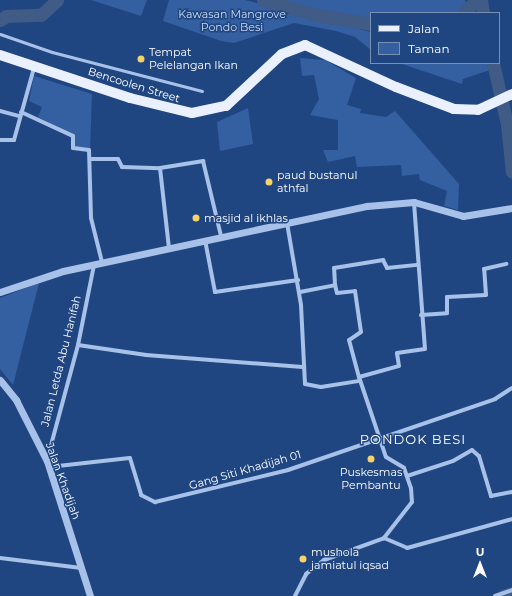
<!DOCTYPE html>
<style>
body{margin:0}
#map{position:relative;width:512px;height:596px;overflow:hidden;background:#204682;font-family:Montserrat,sans-serif}
div>[style]{position:absolute}
.green>*{inset:0;background:#345fa0}
.canal>*{height:13px;margin:-6.5px;padding:0 6.5px;transform-origin:6.5px;border-radius:6.5px;background:#3f5b86}
.service>*{height:3px;margin:-1.5px;padding:0 1.5px;transform-origin:1.5px;border-radius:1.5px;background:#a7c1e8}
.minor>*{height:4px;margin:-2px;padding:0 2px;transform-origin:2px;border-radius:2px;background:#a7c1e8}
.tertiary>*{height:7px;margin:-3.5px;padding:0 3.5px;transform-origin:3.5px;border-radius:3.5px;background:#a7c1e8}
.primary>*{height:10px;margin:-5px;padding:0 5px;transform-origin:5px;border-radius:5px;background:#eaf0fe}
.dots>*{width:11px;height:11px;translate:-50% -50%;box-sizing:border-box;border:2px solid #204682;border-radius:50%}
span{translate:-50% -50%;white-space:nowrap;text-align:center;line-height:1.15;-webkit-text-stroke:3px #204682;paint-order:stroke}
.park-label{font-size:11px;color:#cbddf6}
.poi-label{font-size:11px;color:#fff}
.left{translate:0 -50%;text-align:left}
.street-label{font-size:11px;color:#fff}
.quarter-label{font-size:13px;color:#fff;letter-spacing:1px}
.legend{position:absolute;left:370px;top:12px;width:130px;height:52px;box-sizing:border-box;background:#204682;border:1px solid #7990b4;margin:0;padding:5px 7px;list-style:none;font-size:12px;color:#fff}
.legend li{display:flex;align-items:center;gap:8px;height:20px}
.legend b{width:20px;border:1px solid #7990b4}
.north{position:absolute;left:460px;top:544px;width:40px;height:40px;-webkit-text-stroke:3px #204682;paint-order:stroke;rotate:0deg;font-size:11px;font-weight:700;line-height:16px;text-align:center;color:#fff}
.north::after{content:'';display:block;margin:auto;width:14px;height:18px;background:#fff;clip-path:polygon(50% 0,100% 100%,50% 72%,0 100%)}
</style>
<div id="map">
<div class="green">
<div style="clip-path:polygon(91px 0,147px 0,141px 16px)"></div>
<div style="clip-path:polygon(169px 0,245px 0,371px 32px,371px 50px,355px 37px,336px 31px,294px 23px,234px 43px,221px 41px,163px 21px)"></div>
<div style="clip-path:polygon(273px 0,465px 0,466px 3px,457px 13px,371px 13px,371px 20px)"></div>
<div style="clip-path:polygon(300px 58px,325px 60px,356px 78px,347px 105px,361px 109px,360px 113px,386px 117px,395px 111px,459px 184px,458px 210px,444px 206px,447px 191px,420px 180px,419px 174px,402px 176px,401px 165px,357px 167px,355px 156px,328px 162px,323px 150px,338px 150px,338px 120px,310px 115px,319px 99px,314px 75px,302px 76px)"></div>
<div style="clip-path:polygon(399px 63px,487px 63px,490px 70px,463px 79px,462px 84px)"></div>
<div style="clip-path:polygon(34px 76px,92px 94px,90px 150px,73px 148px,74px 136px,38px 117px,42px 107px,29px 101px)"></div>
<div style="clip-path:polygon(248px 108px,253px 144px,220px 151px,217px 122px)"></div>
<div style="clip-path:polygon(39px 283px,13px 385px,0 369px,0 298px)"></div>
</div>
<div class="canal">
<div style="left:263px;top:0;width:56px;rotate:15.5deg"></div>
<div style="left:317px;top:15px;width:55px;rotate:9.5deg"></div>
<div style="left:481px;top:0;width:13px;rotate:81deg"></div>
<div style="left:464px;top:13px;width:18px;rotate:-47deg"></div>
<div style="left:0;top:20px;width:7px;rotate:-34deg"></div>
<div style="left:6px;top:16px;width:35px;rotate:-2deg"></div>
<div style="left:41px;top:15px;width:22px;rotate:-43deg"></div>
<div style="left:493px;top:63px;width:63px;rotate:77.1deg"></div>
<div style="left:507px;top:124px;width:48px;rotate:84.1deg"></div>
<div style="left:503px;top:596px;width:9px;rotate:-18deg"></div>
</div>
<div class="service">
<div style="left:0;top:34px;width:55px;rotate:19.1deg"></div>
<div style="left:52px;top:52px;width:155px;rotate:14.6deg"></div>
</div>
<div class="minor">
<div style="left:0;top:111px;width:20px;rotate:15deg"></div>
<div style="left:21px;top:112px;width:57px;rotate:24.8deg"></div>
<div style="left:73px;top:136px;width:12px;rotate:90deg"></div>
<div style="left:73px;top:148px;width:16px;rotate:7deg"></div>
<div style="left:89px;top:150px;width:68px;rotate:88.3deg"></div>
<div style="left:91px;top:218px;width:45px;rotate:76deg"></div>
<div style="left:0;top:140px;width:14px"></div>
<div style="left:14px;top:140px;width:75px;rotate:-74.5deg"></div>
<div style="left:91px;top:159px;width:27px"></div>
<div style="left:118px;top:159px;width:9px;rotate:63deg"></div>
<div style="left:122px;top:167px;width:38px;rotate:2deg"></div>
<div style="left:160px;top:168px;width:81px;rotate:83.6deg"></div>
<div style="left:160px;top:168px;width:44px;rotate:-9.2deg"></div>
<div style="left:203px;top:161px;width:77px;rotate:76.5deg"></div>
<div style="left:287px;top:223px;width:83px;rotate:80.3deg"></div>
<div style="left:301px;top:305px;width:79px;rotate:87.1deg"></div>
<div style="left:305px;top:384px;width:16px;rotate:11deg"></div>
<div style="left:321px;top:387px;width:39px;rotate:-9deg"></div>
<div style="left:205px;top:240px;width:53px;rotate:79.1deg"></div>
<div style="left:215px;top:292px;width:84px;rotate:-8.2deg"></div>
<div style="left:335px;top:285px;width:8px;rotate:76deg"></div>
<div style="left:337px;top:293px;width:18px;rotate:-6deg"></div>
<div style="left:355px;top:291px;width:41px;rotate:81.7deg"></div>
<div style="left:361px;top:332px;width:14px;rotate:146deg"></div>
<div style="left:349px;top:340px;width:38px;rotate:75deg"></div>
<div style="left:359px;top:377px;width:84px;rotate:71.4deg"></div>
<div style="left:386px;top:457px;width:21px;rotate:31deg"></div>
<div style="left:404px;top:468px;width:21px;rotate:71deg"></div>
<div style="left:411px;top:488px;width:14px;rotate:86deg"></div>
<div style="left:412px;top:502px;width:46px;rotate:127.9deg"></div>
<div style="left:300px;top:292px;width:36px;rotate:-11deg"></div>
<div style="left:335px;top:285px;width:17px;rotate:-93deg"></div>
<div style="left:334px;top:268px;width:50px;rotate:-9.3deg"></div>
<div style="left:383px;top:260px;width:9px;rotate:63deg"></div>
<div style="left:387px;top:268px;width:30px;rotate:-6deg"></div>
<div style="left:421px;top:315px;width:26px;rotate:-4deg"></div>
<div style="left:447px;top:313px;width:16px;rotate:-90deg"></div>
<div style="left:447px;top:297px;width:39px;rotate:-3deg"></div>
<div style="left:486px;top:295px;width:26px;rotate:-94deg"></div>
<div style="left:484px;top:269px;width:23px;rotate:-13deg"></div>
<div style="left:78px;top:345px;width:69px;rotate:8.4deg"></div>
<div style="left:146px;top:355px;width:157px;rotate:4.4deg"></div>
<div style="left:359px;top:377px;width:41px;rotate:-15.4deg"></div>
<div style="left:399px;top:366px;width:13px;rotate:-99deg"></div>
<div style="left:397px;top:353px;width:28px;rotate:-8deg"></div>
<div style="left:425px;top:349px;width:147px;rotate:-94.3deg"></div>
<div style="left:47px;top:460px;width:119px;rotate:-74.9deg"></div>
<div style="left:78px;top:345px;width:82px;rotate:-78.7deg"></div>
<div style="left:49px;top:467px;width:81px;rotate:-6.3deg"></div>
<div style="left:130px;top:458px;width:39px;rotate:73deg"></div>
<div style="left:141px;top:495px;width:16px;rotate:27deg"></div>
<div style="left:155px;top:502px;width:137px;rotate:-13.5deg"></div>
<div style="left:288px;top:470px;width:219px;rotate:-18.9deg"></div>
<div style="left:495px;top:399px;width:20px;rotate:-33deg"></div>
<div style="left:407px;top:476px;width:48px;rotate:-18.1deg"></div>
<div style="left:453px;top:461px;width:22px;rotate:-30deg"></div>
<div style="left:472px;top:450px;width:9px;rotate:41deg"></div>
<div style="left:479px;top:456px;width:42px;rotate:73.3deg"></div>
<div style="left:491px;top:496px;width:21px;rotate:-11deg"></div>
<div style="left:384px;top:538px;width:25px;rotate:23deg"></div>
<div style="left:407px;top:548px;width:109px;rotate:-15.4deg"></div>
<div style="left:0;top:558px;width:82px;rotate:7deg"></div>
<div style="left:295px;top:596px;width:25px;rotate:-63deg"></div>
<div style="left:306px;top:574px;width:23px;rotate:-38deg"></div>
<div style="left:324px;top:560px;width:64px;rotate:-20.1deg"></div>
<div style="left:495px;top:596px;width:18px;rotate:-19deg"></div>
</div>
<div class="tertiary">
<div style="left:0;top:292px;width:66px;rotate:-18.4deg"></div>
<div style="left:63px;top:271px;width:311px;rotate:-12.1deg"></div>
<div style="left:367px;top:206px;width:47px;rotate:-4.9deg"></div>
<div style="left:414px;top:202px;width:51px;rotate:15.9deg"></div>
<div style="left:463px;top:216px;width:50px;rotate:-9.3deg"></div>
<div style="left:0;top:380px;width:26px;rotate:51deg"></div>
<div style="left:16px;top:400px;width:68px;rotate:63.1deg"></div>
<div style="left:47px;top:461px;width:142px;rotate:72.3deg"></div>
</div>
<div class="primary">
<div style="left:0;top:55px;width:137px;rotate:18.3deg"></div>
<div style="left:130px;top:98px;width:64px;rotate:13.6deg"></div>
<div style="left:192px;top:113px;width:35px;rotate:-12deg"></div>
<div style="left:226px;top:106px;width:76px;rotate:-42.9deg"></div>
<div style="left:282px;top:54px;width:25px;rotate:-21deg"></div>
<div style="left:305px;top:45px;width:100px;rotate:24.8deg"></div>
<div style="left:396px;top:87px;width:62px;rotate:20.8deg"></div>
<div style="left:454px;top:109px;width:24px;rotate:2deg"></div>
<div style="left:478px;top:110px;width:38px;rotate:-25deg"></div>
</div>
<div class="dots">
<div style="left:141px;top:59px;background:#f6d368"></div>
<div style="left:269px;top:182px;background:#f6d368"></div>
<div style="left:196px;top:218px;background:#f6d368"></div>
<div style="left:371px;top:459px;background:#f6d368"></div>
<div style="left:303px;top:559px;background:#f6d368"></div>
</div>
<div class="park-label">
<span style="left:232px;top:21px">Kawasan Mangrove<br>Pondo Besi</span>
</div>
<div class="poi-label">
<span class="left" style="left:149px;top:59px">Tempat<br>Pelelangan Ikan</span>
<span class="left" style="left:277px;top:182px">paud bustanul<br>athfal</span>
<span class="left" style="left:204px;top:218px">masjid al ikhlas</span>
<span style="left:371px;top:479px">Puskesmas<br>Pembantu</span>
<span class="left" style="left:311px;top:559px">mushola<br>jamiatul iqsad</span>
</div>
<div class="street-label">
<span style="left:134px;top:85px;rotate:17deg">Bencoolen Street</span>
<span style="left:61px;top:361px;rotate:-76deg">Jalan Letda Abu Hanifah</span>
<span style="left:245px;top:470px;rotate:-16deg">Gang Siti Khadijah 01</span>
<span style="left:63px;top:481px;rotate:70deg">Jalan Khadijah</span>
</div>
<div class="quarter-label">
<span style="left:413px;top:439px">PONDOK BESI</span>
</div>
<ul class="legend">
<li><b style="height:5px;background:#eaf0fe"></b>Jalan</li>
<li><b style="height:11px;background:#345fa0"></b>Taman</li>
</ul>
<div class="north">U</div>
</div>
